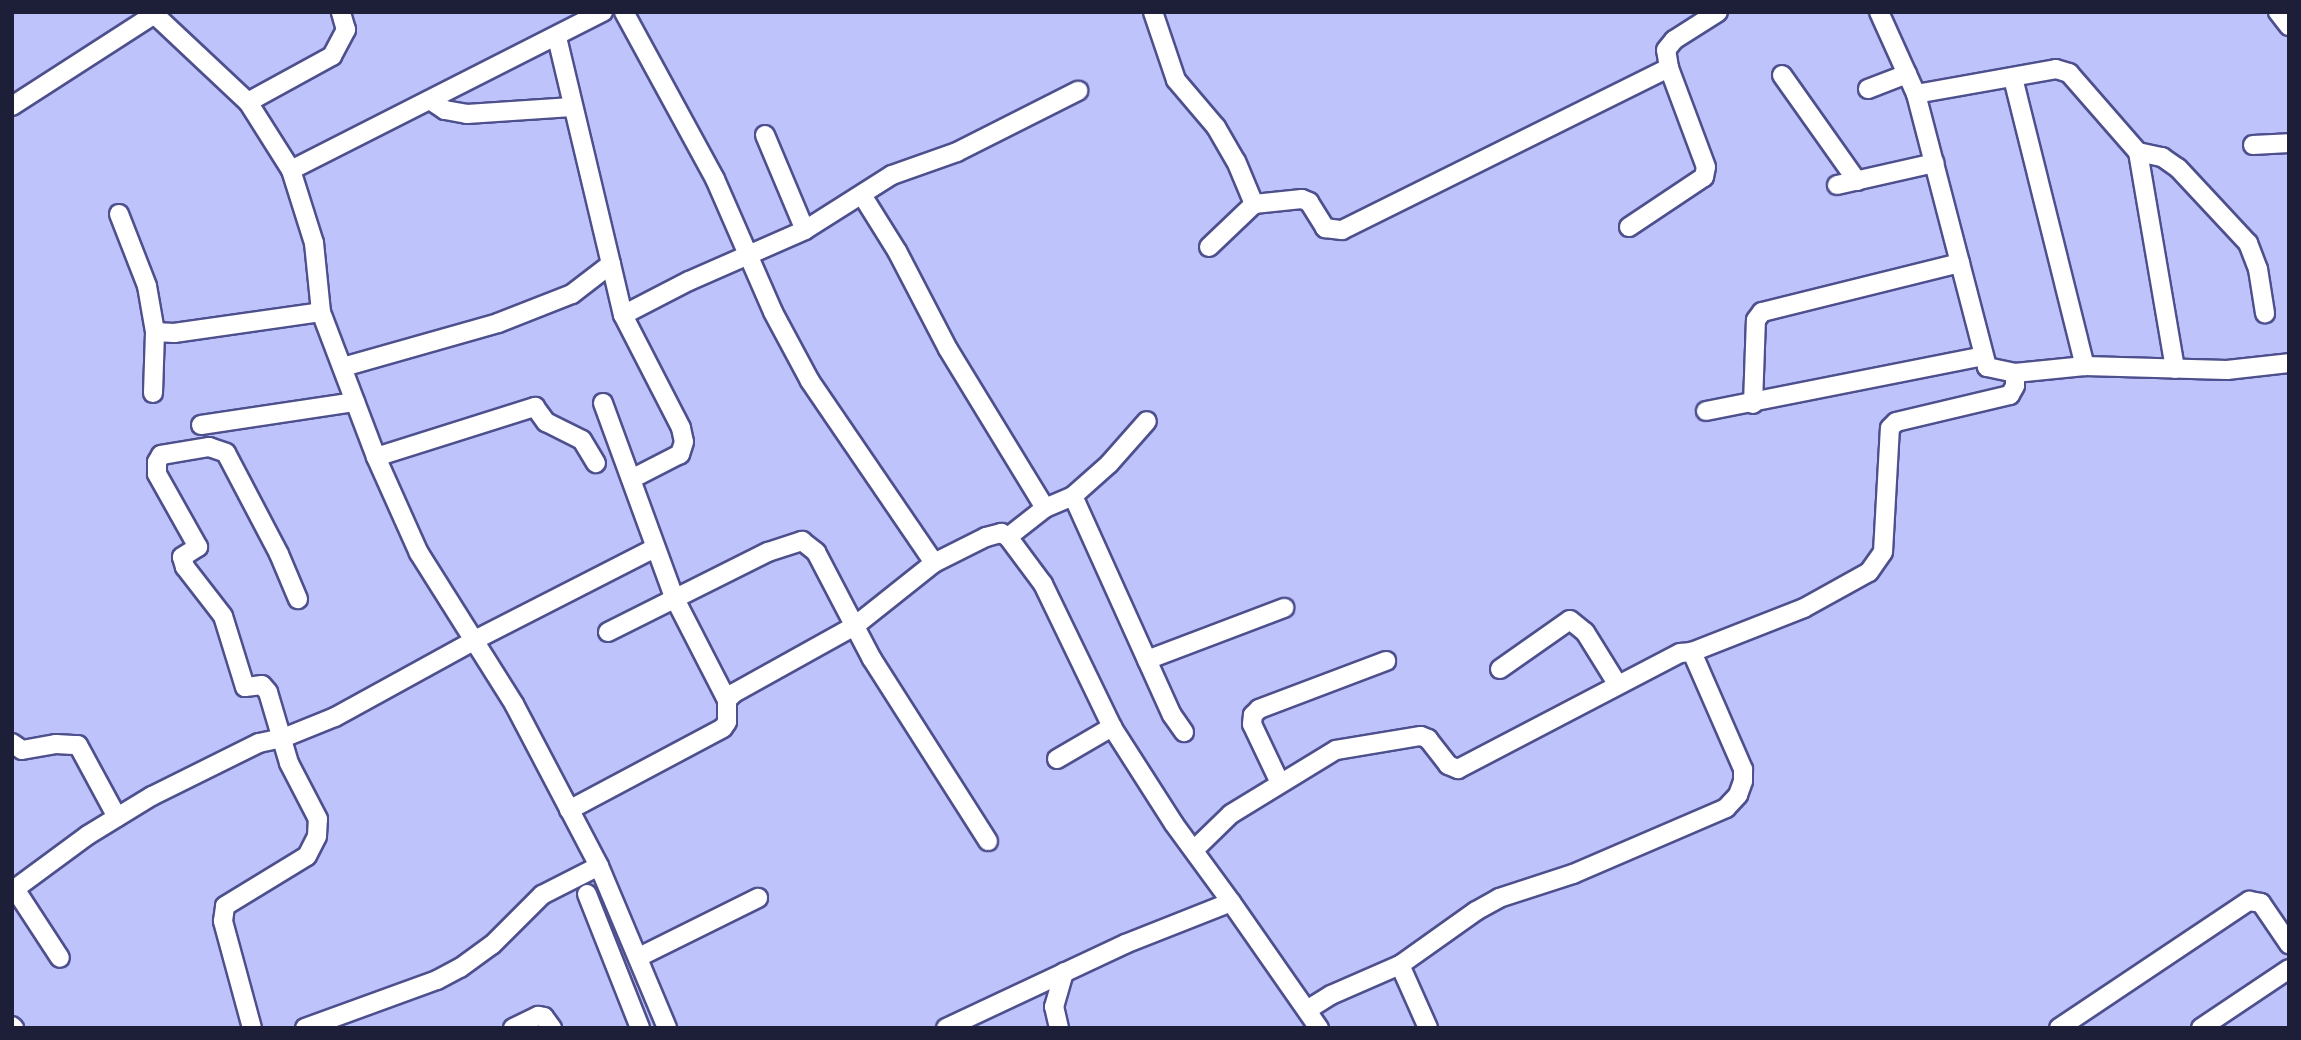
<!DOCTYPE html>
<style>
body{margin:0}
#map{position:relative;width:2301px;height:1040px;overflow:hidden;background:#bec3fb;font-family:"PT Sans Narrow",sans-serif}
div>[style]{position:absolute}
.roads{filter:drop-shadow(2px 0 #4e508e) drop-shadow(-2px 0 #4e508e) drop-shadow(0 2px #4e508e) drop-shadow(0 -2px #4e508e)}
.minor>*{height:18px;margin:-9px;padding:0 9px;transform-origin:9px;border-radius:9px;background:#fff}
span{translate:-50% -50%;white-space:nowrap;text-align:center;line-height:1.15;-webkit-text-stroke:7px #cdd1fc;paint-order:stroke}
.frame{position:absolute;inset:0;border:14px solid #1d1e38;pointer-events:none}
</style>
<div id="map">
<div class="roads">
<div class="minor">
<div style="left:152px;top:12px;width:132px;rotate:43.2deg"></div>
<div style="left:248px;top:102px;width:80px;rotate:57.7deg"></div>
<div style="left:291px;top:170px;width:77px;rotate:72.5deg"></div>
<div style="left:314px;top:243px;width:69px;rotate:84.2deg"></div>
<div style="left:321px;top:312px;width:155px;rotate:69.2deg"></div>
<div style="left:376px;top:457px;width:105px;rotate:65.9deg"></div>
<div style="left:419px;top:553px;width:178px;rotate:57.8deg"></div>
<div style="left:514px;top:704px;width:183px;rotate:62.3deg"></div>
<div style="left:599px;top:866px;width:176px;rotate:67.2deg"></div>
<div style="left:624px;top:12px;width:190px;rotate:61.4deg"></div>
<div style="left:715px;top:179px;width:145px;rotate:66.4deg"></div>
<div style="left:773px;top:312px;width:78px;rotate:61.8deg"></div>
<div style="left:810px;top:381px;width:220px;rotate:55.7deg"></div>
<div style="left:1153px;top:12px;width:72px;rotate:71.3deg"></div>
<div style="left:1176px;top:80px;width:62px;rotate:49.6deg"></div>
<div style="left:1216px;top:127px;width:39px;rotate:60deg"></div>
<div style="left:1236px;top:161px;width:47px;rotate:67.3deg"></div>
<div style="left:1879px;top:12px;width:90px;rotate:65.7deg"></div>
<div style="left:1916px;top:94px;width:282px;rotate:75.4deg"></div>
<div style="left:1987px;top:367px;width:29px;rotate:12deg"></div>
<div style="left:2015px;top:373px;width:70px;rotate:-5.7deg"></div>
<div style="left:2085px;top:366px;width:142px;rotate:1.6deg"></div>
<div style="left:2227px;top:370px;width:62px;rotate:-6.4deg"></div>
<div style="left:2278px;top:12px;width:18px;rotate:52deg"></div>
<div style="left:1782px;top:75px;width:130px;rotate:54.7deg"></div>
<div style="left:2013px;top:78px;width:297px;rotate:76deg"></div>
<div style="left:1868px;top:89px;width:42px;rotate:-21deg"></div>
<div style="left:1916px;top:94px;width:142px;rotate:-10.1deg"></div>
<div style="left:2056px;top:69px;width:14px;rotate:17deg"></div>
<div style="left:2069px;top:73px;width:105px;rotate:48.9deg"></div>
<div style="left:2138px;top:152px;width:220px;rotate:80.3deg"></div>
<div style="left:430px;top:100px;width:18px;rotate:34deg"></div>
<div style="left:445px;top:110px;width:22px;rotate:10deg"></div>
<div style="left:467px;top:114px;width:105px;rotate:-3.8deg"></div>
<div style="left:248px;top:102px;width:96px;rotate:-28.7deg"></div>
<div style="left:332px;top:56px;width:30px;rotate:-62deg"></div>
<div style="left:346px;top:30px;width:19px;rotate:-106deg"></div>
<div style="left:12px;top:106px;width:174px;rotate:-32.8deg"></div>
<div style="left:765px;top:135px;width:103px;rotate:67.2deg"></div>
<div style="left:2253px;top:145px;width:36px;rotate:-3deg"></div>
<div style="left:2138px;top:152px;width:25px;rotate:12deg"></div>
<div style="left:2162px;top:157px;width:19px;rotate:35deg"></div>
<div style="left:2178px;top:168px;width:103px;rotate:47deg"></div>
<div style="left:2248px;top:243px;width:28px;rotate:69deg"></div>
<div style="left:2258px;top:269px;width:45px;rotate:81deg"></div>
<div style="left:291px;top:170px;width:350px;rotate:-26.9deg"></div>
<div style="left:1837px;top:185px;width:100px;rotate:-12.7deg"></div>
<div style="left:862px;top:195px;width:66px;rotate:58deg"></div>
<div style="left:897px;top:251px;width:110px;rotate:62.5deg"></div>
<div style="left:948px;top:349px;width:186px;rotate:58.6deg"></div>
<div style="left:119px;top:214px;width:77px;rotate:68.7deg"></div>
<div style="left:147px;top:286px;width:47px;rotate:80.1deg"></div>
<div style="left:155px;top:332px;width:19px;rotate:3deg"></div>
<div style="left:174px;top:333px;width:148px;rotate:-8.1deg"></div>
<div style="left:1629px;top:227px;width:90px;rotate:-33.7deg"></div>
<div style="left:1704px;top:177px;width:10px;rotate:-79deg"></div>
<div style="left:1706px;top:167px;width:106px;rotate:-110.5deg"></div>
<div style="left:1669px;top:68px;width:18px;rotate:-99deg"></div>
<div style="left:1666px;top:50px;width:13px;rotate:-51deg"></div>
<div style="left:1674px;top:40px;width:52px;rotate:-32.5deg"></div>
<div style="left:1209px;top:247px;width:62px;rotate:-43.7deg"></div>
<div style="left:1254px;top:204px;width:48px;rotate:-5.9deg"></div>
<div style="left:1302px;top:199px;width:8px;rotate:23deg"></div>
<div style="left:1309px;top:202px;width:31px;rotate:58deg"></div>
<div style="left:1325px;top:228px;width:17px;rotate:7deg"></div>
<div style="left:1342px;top:230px;width:365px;rotate:-26.4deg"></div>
<div style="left:611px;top:264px;width:52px;rotate:76.8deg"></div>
<div style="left:623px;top:315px;width:74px;rotate:-27.3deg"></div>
<div style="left:689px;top:281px;width:127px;rotate:-23.7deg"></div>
<div style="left:805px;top:230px;width:103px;rotate:-32.3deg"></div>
<div style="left:892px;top:175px;width:69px;rotate:-19.5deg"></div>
<div style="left:957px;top:152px;width:136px;rotate:-26.8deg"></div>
<div style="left:623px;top:315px;width:127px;rotate:62.8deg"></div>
<div style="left:681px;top:428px;width:14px;rotate:78deg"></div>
<div style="left:684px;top:442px;width:13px;rotate:108deg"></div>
<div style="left:680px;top:454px;width:53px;rotate:152.9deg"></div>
<div style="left:343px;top:367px;width:161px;rotate:-15.8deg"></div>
<div style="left:498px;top:323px;width:79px;rotate:-21.4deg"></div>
<div style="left:572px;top:294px;width:49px;rotate:-37.6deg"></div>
<div style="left:611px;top:264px;width:232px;rotate:-103.4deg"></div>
<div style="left:153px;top:393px;width:61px;rotate:-88.1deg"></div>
<div style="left:603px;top:403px;width:207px;rotate:69.9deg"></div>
<div style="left:674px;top:597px;width:116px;rotate:62.8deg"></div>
<div style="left:1753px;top:404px;width:84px;rotate:-88deg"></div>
<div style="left:1756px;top:320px;width:10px;rotate:-53deg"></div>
<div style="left:1762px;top:312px;width:204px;rotate:-13.9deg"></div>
<div style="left:1706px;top:411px;width:282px;rotate:-11.2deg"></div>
<div style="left:201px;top:425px;width:156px;rotate:-8.5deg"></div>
<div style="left:376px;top:457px;width:167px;rotate:-17.5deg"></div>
<div style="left:535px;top:407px;width:19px;rotate:54deg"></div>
<div style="left:546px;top:422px;width:40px;rotate:26.6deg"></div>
<div style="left:582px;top:440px;width:27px;rotate:59deg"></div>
<div style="left:1073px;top:496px;width:240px;rotate:65.7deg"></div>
<div style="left:1172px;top:715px;width:21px;rotate:55deg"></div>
<div style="left:1008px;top:537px;width:47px;rotate:-38.1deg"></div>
<div style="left:1045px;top:508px;width:30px;rotate:-23deg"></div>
<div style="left:1073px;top:496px;width:48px;rotate:-41.6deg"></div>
<div style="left:1109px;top:464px;width:57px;rotate:-48.5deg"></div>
<div style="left:608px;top:632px;width:179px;rotate:-26.6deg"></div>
<div style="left:768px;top:552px;width:36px;rotate:-18deg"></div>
<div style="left:802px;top:541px;width:18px;rotate:38deg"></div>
<div style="left:816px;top:552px;width:121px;rotate:62.4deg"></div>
<div style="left:872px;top:659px;width:216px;rotate:57.5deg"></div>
<div style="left:1147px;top:660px;width:147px;rotate:-20.8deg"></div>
<div style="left:1500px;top:669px;width:85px;rotate:-35deg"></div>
<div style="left:1570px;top:620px;width:19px;rotate:39deg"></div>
<div style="left:1585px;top:632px;width:62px;rotate:58.1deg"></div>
<div style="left:12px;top:743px;width:12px;rotate:35deg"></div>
<div style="left:22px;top:750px;width:35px;rotate:-10deg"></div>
<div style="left:56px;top:744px;width:22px;rotate:3deg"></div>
<div style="left:78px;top:745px;width:82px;rotate:61.6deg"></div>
<div style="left:1057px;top:759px;width:64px;rotate:-30.2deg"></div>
<div style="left:1280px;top:783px;width:65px;rotate:-115.4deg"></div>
<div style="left:1252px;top:724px;width:9px;rotate:-84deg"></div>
<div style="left:1253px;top:715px;width:8px;rotate:-45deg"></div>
<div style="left:1259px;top:709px;width:136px;rotate:-20.7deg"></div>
<div style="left:569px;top:810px;width:174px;rotate:-28deg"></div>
<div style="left:723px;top:728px;width:7px;rotate:-56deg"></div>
<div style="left:727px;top:722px;width:22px;rotate:-90deg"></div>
<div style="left:727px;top:700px;width:10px;rotate:-45deg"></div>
<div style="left:734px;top:693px;width:140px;rotate:-29.1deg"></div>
<div style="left:856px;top:625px;width:100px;rotate:-38.5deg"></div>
<div style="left:934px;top:563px;width:58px;rotate:-26.6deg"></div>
<div style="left:986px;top:537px;width:16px;rotate:-15deg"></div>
<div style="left:1001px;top:533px;width:8px;rotate:30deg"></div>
<div style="left:1008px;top:537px;width:59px;rotate:53.3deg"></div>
<div style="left:1043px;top:584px;width:159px;rotate:64.2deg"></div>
<div style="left:1112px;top:727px;width:115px;rotate:57.4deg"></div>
<div style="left:1174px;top:824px;width:97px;rotate:53.8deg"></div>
<div style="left:1195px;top:849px;width:50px;rotate:-44.2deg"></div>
<div style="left:1231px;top:814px;width:123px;rotate:-31.4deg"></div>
<div style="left:1336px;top:750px;width:86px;rotate:-9.4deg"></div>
<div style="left:1421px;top:736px;width:8px;rotate:23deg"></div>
<div style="left:1428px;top:739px;width:33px;rotate:52deg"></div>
<div style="left:1448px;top:765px;width:11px;rotate:22deg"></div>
<div style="left:1458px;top:769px;width:250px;rotate:-27.6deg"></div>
<div style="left:1680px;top:653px;width:12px;rotate:-5deg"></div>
<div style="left:1692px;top:652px;width:120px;rotate:-21.4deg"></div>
<div style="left:1804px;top:608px;width:74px;rotate:-29deg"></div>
<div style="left:1869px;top:572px;width:24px;rotate:-55deg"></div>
<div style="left:1883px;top:552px;width:124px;rotate:-86.8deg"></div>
<div style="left:1890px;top:428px;width:8px;rotate:-45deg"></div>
<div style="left:1896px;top:422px;width:117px;rotate:-13.3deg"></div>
<div style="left:2010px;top:395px;width:10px;rotate:-61deg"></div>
<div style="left:2015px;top:386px;width:13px;rotate:-90deg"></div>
<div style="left:15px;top:889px;width:82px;rotate:56.9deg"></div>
<div style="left:12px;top:891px;width:94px;rotate:-36.4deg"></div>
<div style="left:88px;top:835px;width:75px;rotate:-31.4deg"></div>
<div style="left:152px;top:796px;width:119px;rotate:-26.4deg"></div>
<div style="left:259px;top:743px;width:25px;rotate:-12deg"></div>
<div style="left:283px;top:738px;width:56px;rotate:-22deg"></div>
<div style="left:335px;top:717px;width:158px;rotate:-28.8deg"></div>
<div style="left:473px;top:641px;width:204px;rotate:-27.1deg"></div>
<div style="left:587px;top:894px;width:144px;rotate:68.4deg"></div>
<div style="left:639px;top:957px;width:133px;rotate:-26.4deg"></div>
<div style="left:1400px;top:965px;width:69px;rotate:66deg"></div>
<div style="left:1307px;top:1010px;width:28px;rotate:-32deg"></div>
<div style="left:1331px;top:995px;width:75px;rotate:-23.5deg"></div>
<div style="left:1400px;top:965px;width:93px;rotate:-35.4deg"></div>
<div style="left:1476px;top:911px;width:26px;rotate:-29deg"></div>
<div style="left:1499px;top:898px;width:78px;rotate:-18deg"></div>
<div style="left:1573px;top:874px;width:167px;rotate:-23.3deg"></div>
<div style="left:1726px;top:808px;width:18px;rotate:-47deg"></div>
<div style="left:1738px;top:795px;width:15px;rotate:-70deg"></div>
<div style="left:1743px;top:781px;width:12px;rotate:-90deg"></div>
<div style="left:1743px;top:769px;width:128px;rotate:-113.6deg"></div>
<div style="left:12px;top:1026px;width:3px;rotate:45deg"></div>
<div style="left:252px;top:1028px;width:111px;rotate:-105.2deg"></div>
<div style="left:223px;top:921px;width:15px;rotate:-82deg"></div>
<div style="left:225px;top:906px;width:96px;rotate:-31.4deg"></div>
<div style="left:307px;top:856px;width:22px;rotate:-63deg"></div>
<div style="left:317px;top:836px;width:17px;rotate:-87deg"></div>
<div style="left:318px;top:819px;width:63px;rotate:-117.4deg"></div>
<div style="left:289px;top:763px;width:74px;rotate:-106.5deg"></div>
<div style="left:268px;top:692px;width:9px;rotate:-131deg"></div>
<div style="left:262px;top:685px;width:17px;rotate:173deg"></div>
<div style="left:245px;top:687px;width:74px;rotate:-107.2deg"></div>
<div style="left:223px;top:616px;width:62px;rotate:-127.8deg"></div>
<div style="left:185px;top:567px;width:10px;rotate:-107deg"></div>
<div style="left:182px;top:557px;width:19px;rotate:-32deg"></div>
<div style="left:198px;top:547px;width:84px;rotate:-119.3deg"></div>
<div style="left:157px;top:474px;width:12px;rotate:-90deg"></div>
<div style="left:157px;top:462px;width:8px;rotate:-60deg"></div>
<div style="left:161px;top:455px;width:49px;rotate:-9.5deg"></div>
<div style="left:209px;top:447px;width:18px;rotate:19deg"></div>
<div style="left:226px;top:453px;width:114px;rotate:62.3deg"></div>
<div style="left:279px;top:554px;width:49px;rotate:67.1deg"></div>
<div style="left:305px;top:1028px;width:140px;rotate:-20deg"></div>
<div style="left:437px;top:980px;width:26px;rotate:-28deg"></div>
<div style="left:460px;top:968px;width:39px;rotate:-36deg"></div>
<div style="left:492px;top:945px;width:71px;rotate:-45deg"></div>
<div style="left:542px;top:895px;width:64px;rotate:-27deg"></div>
<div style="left:513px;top:1028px;width:28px;rotate:-26deg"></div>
<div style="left:538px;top:1016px;width:6px;rotate:9deg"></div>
<div style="left:544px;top:1017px;width:14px;rotate:54deg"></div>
<div style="left:946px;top:1028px;width:198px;rotate:-25.1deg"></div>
<div style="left:1125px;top:944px;width:114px;rotate:-21.6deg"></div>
<div style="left:1231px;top:902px;width:154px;rotate:55.1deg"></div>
<div style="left:1059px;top:1028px;width:22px;rotate:-103deg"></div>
<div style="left:1054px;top:1007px;width:36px;rotate:-74deg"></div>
<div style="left:2059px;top:1028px;width:229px;rotate:-33.8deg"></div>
<div style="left:2249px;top:901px;width:12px;rotate:9deg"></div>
<div style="left:2261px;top:903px;width:50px;rotate:55.7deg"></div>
<div style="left:2201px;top:1028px;width:106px;rotate:-33.8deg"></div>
</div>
</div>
<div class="frame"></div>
</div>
